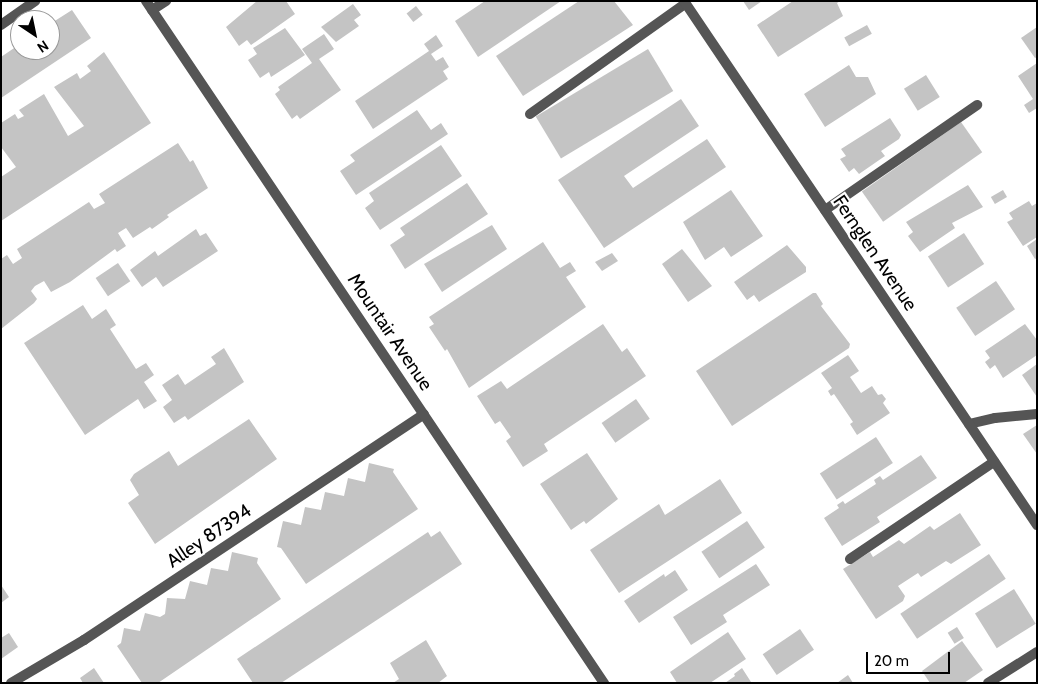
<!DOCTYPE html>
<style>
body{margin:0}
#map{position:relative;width:1038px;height:684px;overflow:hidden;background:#fff;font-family:Cabin,sans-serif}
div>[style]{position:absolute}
.building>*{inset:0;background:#c4c4c4;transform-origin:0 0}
.lane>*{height:10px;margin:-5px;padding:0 5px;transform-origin:5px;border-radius:5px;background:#555}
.street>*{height:10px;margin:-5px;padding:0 5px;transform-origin:5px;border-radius:5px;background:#555}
span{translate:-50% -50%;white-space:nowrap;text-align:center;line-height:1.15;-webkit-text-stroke:4.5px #fff;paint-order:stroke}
.street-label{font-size:19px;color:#000}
.frame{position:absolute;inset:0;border:2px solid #000;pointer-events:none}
.north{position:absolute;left:10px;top:10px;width:50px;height:50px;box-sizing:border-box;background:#fff;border:1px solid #999;border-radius:50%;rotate:146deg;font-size:14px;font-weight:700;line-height:20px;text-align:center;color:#000}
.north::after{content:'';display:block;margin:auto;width:18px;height:22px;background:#000;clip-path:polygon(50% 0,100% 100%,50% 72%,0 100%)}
.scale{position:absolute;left:866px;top:652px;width:84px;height:22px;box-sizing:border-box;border:2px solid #000;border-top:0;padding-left:6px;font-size:15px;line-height:18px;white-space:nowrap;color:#000;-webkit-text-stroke:4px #fff;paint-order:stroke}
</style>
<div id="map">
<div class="building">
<div style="clip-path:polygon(257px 1px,286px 1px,295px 14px,251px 45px,247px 40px,239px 46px,226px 27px)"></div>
<div style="clip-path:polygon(485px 1px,561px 1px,478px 57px,455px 21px)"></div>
<div style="clip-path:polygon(579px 1px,614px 1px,633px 25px,523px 96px,496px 56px)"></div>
<div style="clip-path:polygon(743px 1px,762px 1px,749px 10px)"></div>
<div style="clip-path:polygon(793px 1px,840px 1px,837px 3px,843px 16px,778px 57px,757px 25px)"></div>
<div style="clip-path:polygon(353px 4px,361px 15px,354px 20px,359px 26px,336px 42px,321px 27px)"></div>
<div style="left:416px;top:6px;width:11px;height:12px;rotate:52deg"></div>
<div style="clip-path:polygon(72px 10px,91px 38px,1px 98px,1px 57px,20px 44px,20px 50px,50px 50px,50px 24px)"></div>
<div style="left:867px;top:25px;width:10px;height:26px;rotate:61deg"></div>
<div style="clip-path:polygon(1037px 27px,1037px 57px,1035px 58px,1021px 38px)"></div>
<div style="clip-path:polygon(285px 28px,305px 55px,271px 77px,269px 72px,260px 78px,248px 60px,257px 54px,253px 48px)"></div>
<div style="clip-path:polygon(324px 34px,334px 49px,319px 59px,341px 90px,300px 119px,297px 115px,292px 119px,275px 94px,280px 90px,278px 87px,312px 63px,302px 49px)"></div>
<div style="clip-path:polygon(436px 35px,443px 46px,431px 54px,436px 61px,443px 57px,449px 67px,443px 71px,448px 79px,373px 129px,355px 101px,429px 51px,424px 44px)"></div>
<div style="left:648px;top:49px;width:49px;height:131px;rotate:59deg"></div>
<div style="clip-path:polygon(104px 52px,151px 123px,1px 221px,1px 177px,16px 167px,1px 147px,1px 123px,15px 114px,18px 119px,24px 116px,19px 110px,44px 94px,68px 136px,84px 126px,54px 87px,77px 73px,80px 79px,91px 71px,87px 66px)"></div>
<div style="clip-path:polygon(1037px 63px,1037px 108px,1029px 113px,1024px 105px,1033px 99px,1018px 76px)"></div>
<div style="clip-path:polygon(849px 65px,856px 77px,868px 77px,876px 94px,825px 127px,804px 94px)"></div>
<div style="left:926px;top:75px;width:26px;height:26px;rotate:58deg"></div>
<div style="clip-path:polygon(681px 99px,699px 126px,624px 176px,633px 188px,707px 139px,726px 167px,604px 248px,558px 180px)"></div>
<div style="clip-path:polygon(417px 110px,431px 130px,441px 123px,448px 134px,356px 195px,340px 171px,355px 161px,350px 155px)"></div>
<div style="clip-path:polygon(890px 118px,901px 135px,899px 139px,881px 151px,885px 156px,859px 174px,854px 168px,849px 172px,840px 159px,846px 156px,841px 149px)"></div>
<div style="left:961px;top:122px;width:37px;height:121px;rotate:55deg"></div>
<div style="clip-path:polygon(178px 143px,190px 162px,193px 160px,208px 188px,167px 215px,169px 217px,152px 229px,150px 227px,133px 238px,126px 228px,118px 233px,126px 246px,117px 252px,115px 249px,70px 282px,51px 292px,44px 281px,35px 286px,31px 291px,37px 299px,34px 303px,1px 329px,1px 259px,7px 255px,13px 264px,22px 258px,17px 249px,89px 202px,94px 209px,105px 203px,99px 194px)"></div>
<div style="clip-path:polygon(441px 145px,462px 176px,380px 230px,365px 208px,374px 201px,369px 193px)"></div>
<div style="clip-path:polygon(467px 183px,488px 214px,405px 269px,390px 245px,405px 235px,400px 228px)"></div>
<div style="clip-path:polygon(968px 185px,983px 207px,952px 223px,955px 228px,920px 252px,908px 236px,913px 232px,906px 222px)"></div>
<div style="clip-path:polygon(731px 190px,763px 236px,731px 257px,724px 247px,705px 260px,683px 222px)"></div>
<div style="left:1003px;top:190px;width:8px;height:14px;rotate:60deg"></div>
<div style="clip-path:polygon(1029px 201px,1032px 206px,1037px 203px,1037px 237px,1023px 246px,1007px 222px,1013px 219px,1009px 213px)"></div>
<div style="clip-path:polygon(492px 225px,507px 249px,442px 292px,424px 264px)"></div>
<div style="clip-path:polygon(196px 229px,200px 236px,206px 233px,218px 251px,163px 287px,156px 277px,142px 287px,130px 270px,155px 251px,158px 256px)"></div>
<div style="left:964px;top:233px;width:37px;height:43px;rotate:57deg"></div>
<div style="clip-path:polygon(1037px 239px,1037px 258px,1035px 259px,1027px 246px)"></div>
<div style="clip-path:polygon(543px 242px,560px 268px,570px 262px,576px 271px,566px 277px,586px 307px,469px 388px,447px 349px,445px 351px,429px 327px,434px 324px,429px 317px)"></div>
<div style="clip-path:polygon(787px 245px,806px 267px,806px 272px,759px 302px,754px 295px,747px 300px,734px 282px)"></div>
<div style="clip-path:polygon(682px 249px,712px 286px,688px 302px,662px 264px)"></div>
<div style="clip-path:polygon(612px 253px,618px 261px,602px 271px,595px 262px)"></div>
<div style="left:118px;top:263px;width:22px;height:27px;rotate:56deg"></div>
<div style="left:996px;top:281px;width:34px;height:48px;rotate:56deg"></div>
<div style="clip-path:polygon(813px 293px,816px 293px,823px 304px,821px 306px,850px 344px,849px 348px,732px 426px,696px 371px)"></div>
<div style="clip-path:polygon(83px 305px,92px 319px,106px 309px,116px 325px,110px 329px,136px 369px,146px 363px,154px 375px,144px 382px,157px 401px,144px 409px,138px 399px,85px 435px,24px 343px)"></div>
<div style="clip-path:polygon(603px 324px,622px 352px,627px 348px,646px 376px,544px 444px,548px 451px,523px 467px,506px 441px,511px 437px,500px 421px,495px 424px,477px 396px,501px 381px,507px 389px)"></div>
<div style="clip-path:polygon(1025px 324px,1037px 340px,1037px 355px,1003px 378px,995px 365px,990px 369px,985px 362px,990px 358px,985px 351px)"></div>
<div style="clip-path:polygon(224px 348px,244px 382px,188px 420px,185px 416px,174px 423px,163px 407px,172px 400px,162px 385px,178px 374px,185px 385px,216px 364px,211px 357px)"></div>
<div style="clip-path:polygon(848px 355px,859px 371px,850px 377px,861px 393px,872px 386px,878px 395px,882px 394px,886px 399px,883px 403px,890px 413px,857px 435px,850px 424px,853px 422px,834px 394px,831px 396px,828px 391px,832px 388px,821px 373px)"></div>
<div style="clip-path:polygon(1037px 364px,1037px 397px,1022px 375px)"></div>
<div style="left:636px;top:399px;width:24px;height:42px;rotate:55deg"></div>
<div style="clip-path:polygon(249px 419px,277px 459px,155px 544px,128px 503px,139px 495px,130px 480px,134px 474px,169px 451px,178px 466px)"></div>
<div style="clip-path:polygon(1037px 425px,1037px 454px,1023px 434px)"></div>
<div style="left:876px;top:437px;width:31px;height:67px;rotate:57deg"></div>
<div style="clip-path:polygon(587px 453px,618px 499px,586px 524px,584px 521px,571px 530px,540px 484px)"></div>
<div style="clip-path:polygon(921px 455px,937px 478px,877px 517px,880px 522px,842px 546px,824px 518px,839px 508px,837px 505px,843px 501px,845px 504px,876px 484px,874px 480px,880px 476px,883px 480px)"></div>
<div style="clip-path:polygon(369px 463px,394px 469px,393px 472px,418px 509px,306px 584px,281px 548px,277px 547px,283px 521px,301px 525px,305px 507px,321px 510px,325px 492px,344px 496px,348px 478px,365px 482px)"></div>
<div style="clip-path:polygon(720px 479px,742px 513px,619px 593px,590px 550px,659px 504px,665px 515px)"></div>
<div style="clip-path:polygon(960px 513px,981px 545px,951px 564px,946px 561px,921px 577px,918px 573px,898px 586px,905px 596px,903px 601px,876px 619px,843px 569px,870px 552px,873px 557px,899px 540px,904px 544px,930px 526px,934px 530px)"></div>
<div style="left:747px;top:521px;width:32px;height:55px;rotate:56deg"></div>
<div style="clip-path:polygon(440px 531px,462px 564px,281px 683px,253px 683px,237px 659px,428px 532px,431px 537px)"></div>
<div style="clip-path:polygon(232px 552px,258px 558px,257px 563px,281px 599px,158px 683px,142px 683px,117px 646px,121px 643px,124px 628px,140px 631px,145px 613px,160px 617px,165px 614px,167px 598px,185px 599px,190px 581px,207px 585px,211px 568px,228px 571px)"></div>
<div style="left:989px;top:554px;width:30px;height:107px;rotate:56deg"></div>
<div style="clip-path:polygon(756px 564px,770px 585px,723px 615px,727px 622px,691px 645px,673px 617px)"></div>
<div style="clip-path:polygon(675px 570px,688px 590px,639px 623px,624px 601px,664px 574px,665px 577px)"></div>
<div style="clip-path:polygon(1px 585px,9px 597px,1px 603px)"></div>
<div style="left:1014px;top:589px;width:41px;height:46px;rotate:58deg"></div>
<div style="left:957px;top:627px;width:13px;height:11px;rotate:58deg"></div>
<div style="left:800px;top:629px;width:25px;height:45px;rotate:56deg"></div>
<div style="clip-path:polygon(728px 632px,746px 659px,710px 683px,677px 683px,670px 672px)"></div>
<div style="clip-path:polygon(9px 633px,18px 647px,1px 659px,1px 638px)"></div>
<div style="clip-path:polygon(426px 640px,447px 676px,438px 683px,393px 683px,399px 679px,390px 663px)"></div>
<div style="clip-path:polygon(962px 641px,983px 670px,964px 683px,930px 683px,922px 671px)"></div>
<div style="clip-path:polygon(94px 668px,104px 683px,83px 683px,80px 678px)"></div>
<div style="clip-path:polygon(742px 668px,751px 682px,725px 683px,735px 676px,734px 674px)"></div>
<div style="clip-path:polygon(848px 675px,853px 683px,837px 683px)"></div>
</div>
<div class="lane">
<div style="left:152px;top:10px;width:17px;rotate:-33deg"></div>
<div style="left:1px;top:25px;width:42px;rotate:-35.2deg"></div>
<div style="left:530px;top:114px;width:190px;rotate:-35.4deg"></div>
<div style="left:825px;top:210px;width:185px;rotate:-34.6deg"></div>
<div style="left:969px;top:424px;width:27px;rotate:-13deg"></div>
<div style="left:995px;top:418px;width:42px;rotate:-5.4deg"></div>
<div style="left:850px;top:559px;width:174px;rotate:-34deg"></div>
<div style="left:11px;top:683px;width:85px;rotate:-30.5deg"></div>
<div style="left:84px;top:640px;width:408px;rotate:-33.6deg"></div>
<div style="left:988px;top:683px;width:58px;rotate:-32.3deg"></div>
</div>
<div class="street">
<div style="left:146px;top:1px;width:822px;rotate:56.12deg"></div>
<div style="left:684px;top:1px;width:632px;rotate:56.03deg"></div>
</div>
<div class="street-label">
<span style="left:875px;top:253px;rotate:56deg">Fernglen Avenue</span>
<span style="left:390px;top:332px;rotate:56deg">Mountair Avenue</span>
<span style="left:209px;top:536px;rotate:-34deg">Alley 87394</span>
</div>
<div class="frame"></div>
<div class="north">N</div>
<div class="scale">20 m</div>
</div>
